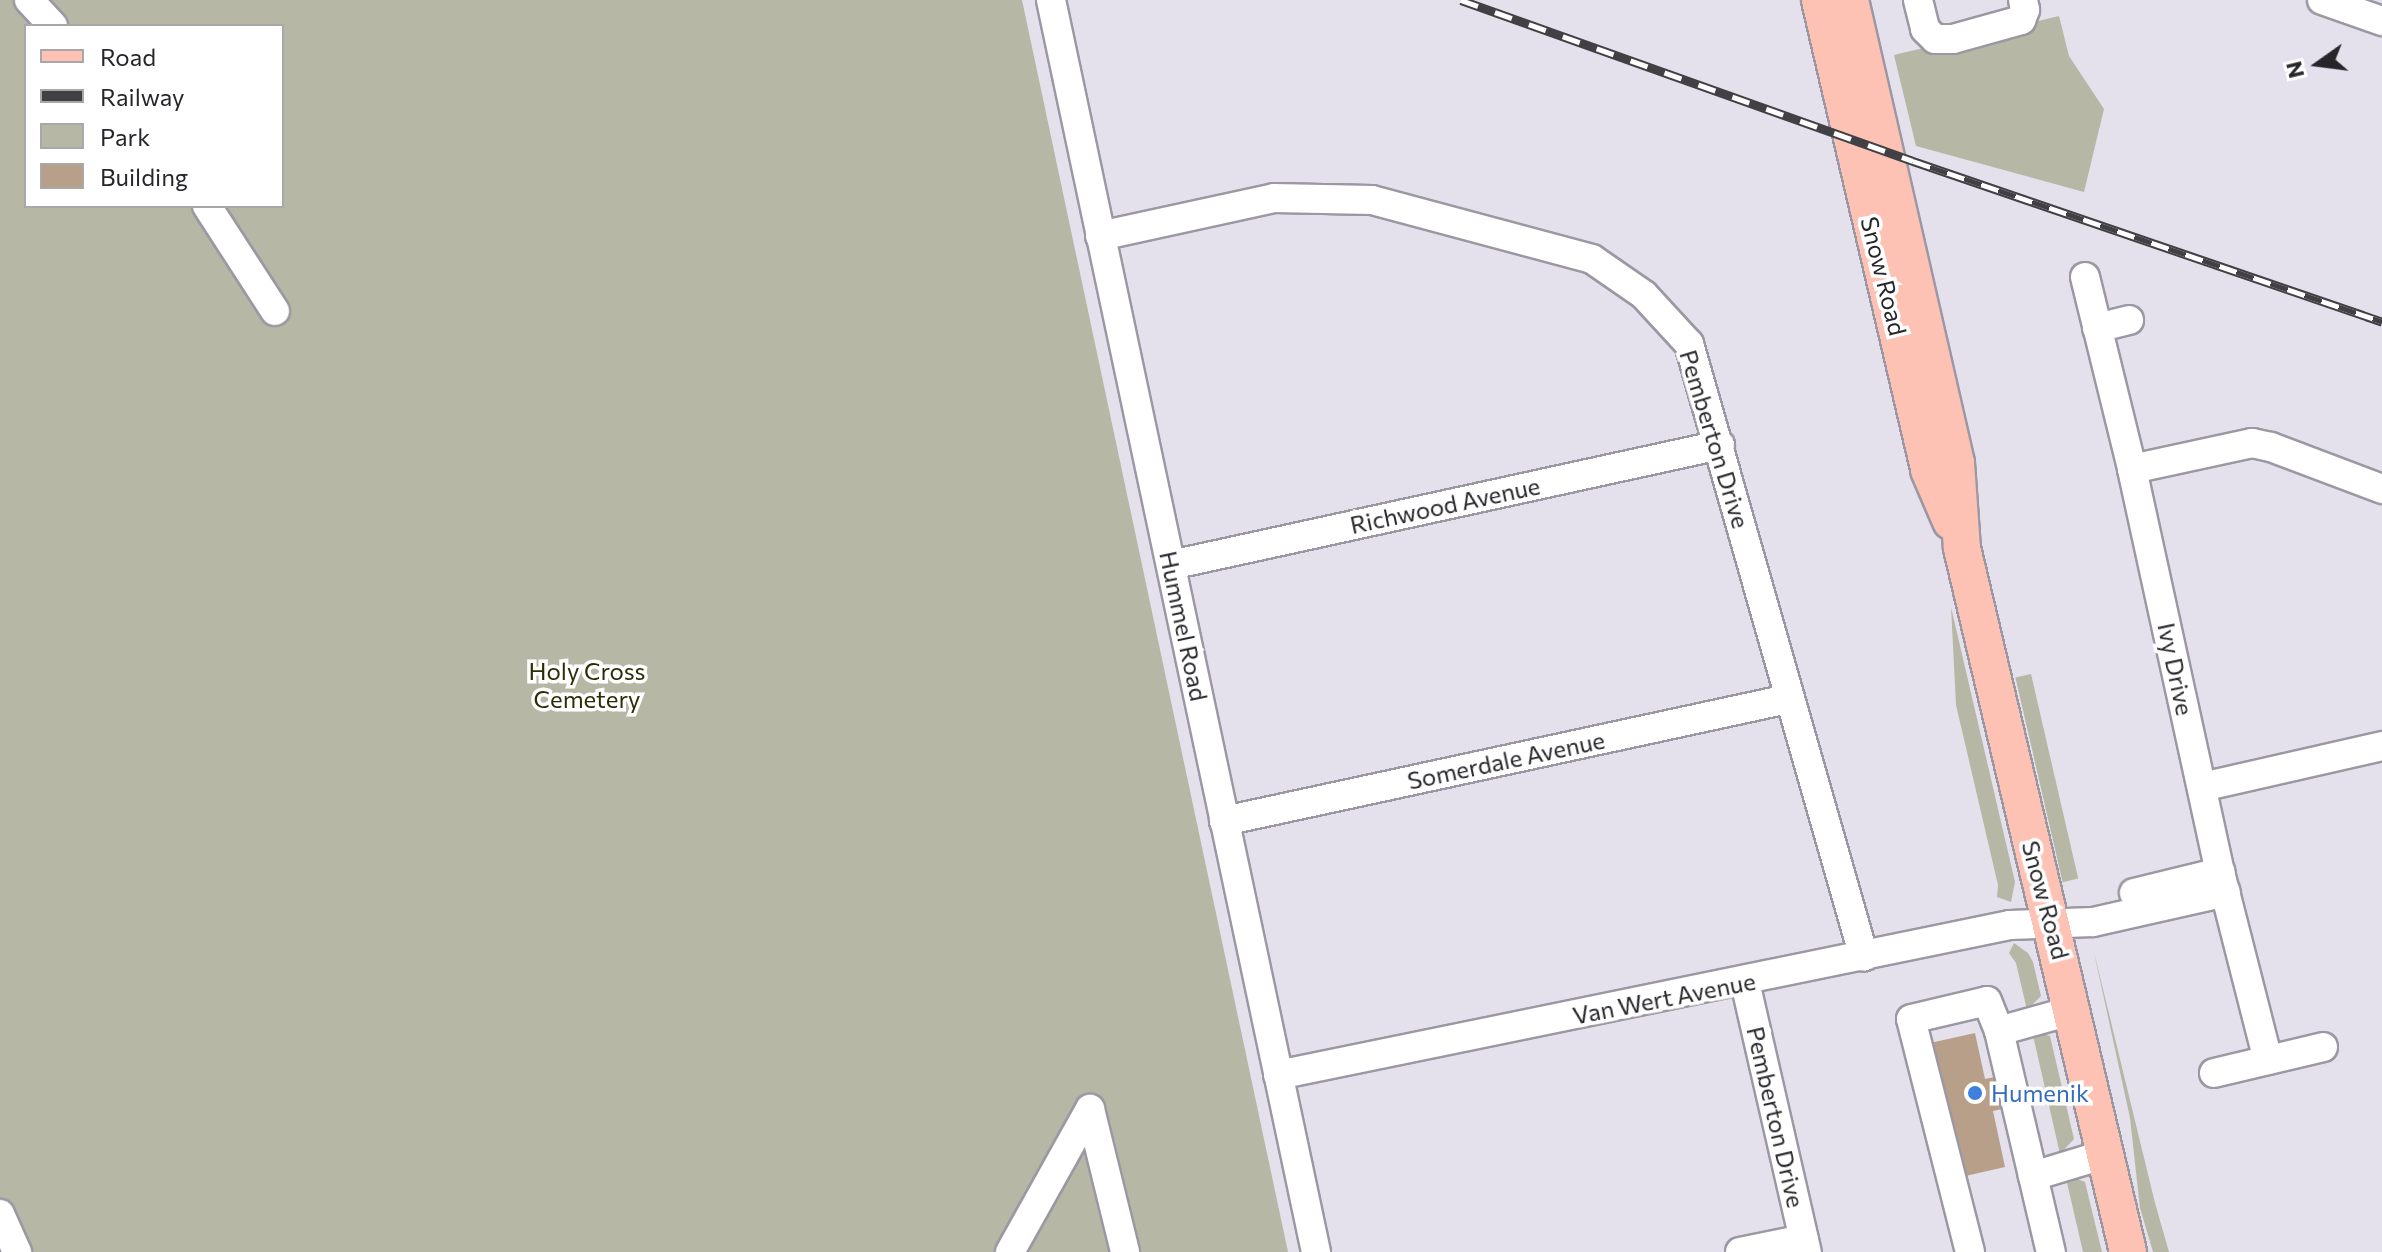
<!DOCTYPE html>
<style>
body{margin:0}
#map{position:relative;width:2382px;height:1252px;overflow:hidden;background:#e4e0ec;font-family:Commissioner,sans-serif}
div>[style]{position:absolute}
.green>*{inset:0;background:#b6b8a5;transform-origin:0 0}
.building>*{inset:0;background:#b89f89}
.roads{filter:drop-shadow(2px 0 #9c98a3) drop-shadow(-2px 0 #9c98a3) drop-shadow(0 2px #9c98a3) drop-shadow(0 -2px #9c98a3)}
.minor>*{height:28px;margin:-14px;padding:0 14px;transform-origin:14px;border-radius:14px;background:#fff}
.major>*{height:36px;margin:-18px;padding:0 18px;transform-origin:18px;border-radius:18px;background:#fdc2b4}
.rail>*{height:9px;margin-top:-4.5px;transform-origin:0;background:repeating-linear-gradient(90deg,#fff 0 18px,#414045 0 36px);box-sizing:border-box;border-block:2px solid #414045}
.dots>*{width:22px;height:22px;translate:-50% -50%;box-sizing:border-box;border:4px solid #fff;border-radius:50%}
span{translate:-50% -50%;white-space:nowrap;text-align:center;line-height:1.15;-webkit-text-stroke:7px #fff;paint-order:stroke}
.street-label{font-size:24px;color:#262529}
.park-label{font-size:24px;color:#2c2d04}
.shop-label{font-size:24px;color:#366cbe}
.left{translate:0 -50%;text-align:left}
.legend{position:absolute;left:24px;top:24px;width:260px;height:184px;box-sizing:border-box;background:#fff;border:2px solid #a8a8a9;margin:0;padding:10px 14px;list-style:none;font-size:24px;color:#262529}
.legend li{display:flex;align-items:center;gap:16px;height:40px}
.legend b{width:40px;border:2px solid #a8a8a9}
.north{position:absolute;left:2278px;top:24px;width:80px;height:80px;-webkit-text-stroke:6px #fff;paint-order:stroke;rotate:256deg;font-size:22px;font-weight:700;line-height:32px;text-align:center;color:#262529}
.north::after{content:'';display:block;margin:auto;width:28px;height:36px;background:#262529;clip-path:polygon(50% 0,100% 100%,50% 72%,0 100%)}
</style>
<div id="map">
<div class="green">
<div style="clip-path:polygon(evenodd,0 0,1022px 0,1288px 1252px,0 1252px,0 0,26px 26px,282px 26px,282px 206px,26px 206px,26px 26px)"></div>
<div style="clip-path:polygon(2059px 16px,2069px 56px,2104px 109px,2084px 192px,1916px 146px,1894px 55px)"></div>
<div style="clip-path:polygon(1951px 607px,2015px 882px,2011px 902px,1997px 897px,1998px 885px,1956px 705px)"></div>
<div style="left:2031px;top:674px;width:210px;height:16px;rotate:77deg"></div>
<div style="clip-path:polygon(2014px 943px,2028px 953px,2033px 962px,2041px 996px,2027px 1010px,2016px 963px,2009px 953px)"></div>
<div style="clip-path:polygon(2093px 948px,2155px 1203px,2169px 1252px,2153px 1252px,2140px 1208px,2130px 1118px)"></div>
<div style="clip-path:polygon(2032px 1031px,2050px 1036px,2074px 1139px,2060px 1154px)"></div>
<div style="clip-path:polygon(2065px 1174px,2085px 1182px,2102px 1252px,2083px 1252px)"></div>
</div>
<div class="building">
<div style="clip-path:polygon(1975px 1033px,1985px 1079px,2005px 1075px,2011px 1107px,1993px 1111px,2005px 1167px,1961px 1177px,1930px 1043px)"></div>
</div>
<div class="roads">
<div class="minor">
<div style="left:29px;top:0;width:35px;rotate:47deg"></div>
<div style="left:1051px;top:0;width:1280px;rotate:78.05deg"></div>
<div style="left:1918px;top:0;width:30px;rotate:76deg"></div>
<div style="left:1925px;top:29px;width:14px;rotate:45deg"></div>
<div style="left:1935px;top:39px;width:18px"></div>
<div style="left:1953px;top:39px;width:71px;rotate:-15.6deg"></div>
<div style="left:2021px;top:20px;width:11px;rotate:-68deg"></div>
<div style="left:2025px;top:10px;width:10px;rotate:-101deg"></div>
<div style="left:2322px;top:0;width:64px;rotate:19.3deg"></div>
<div style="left:207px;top:206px;width:125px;rotate:57.1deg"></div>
<div style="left:1100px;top:236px;width:178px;rotate:-12.3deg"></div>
<div style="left:1274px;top:198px;width:98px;rotate:1.2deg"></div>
<div style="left:1372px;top:200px;width:228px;rotate:15deg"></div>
<div style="left:1592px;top:259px;width:63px;rotate:34.7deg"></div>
<div style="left:1644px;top:295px;width:67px;rotate:47.4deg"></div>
<div style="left:1689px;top:344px;width:637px;rotate:74.07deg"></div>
<div style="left:2085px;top:277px;width:198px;rotate:76.2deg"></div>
<div style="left:2132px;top:469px;width:412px;rotate:77.7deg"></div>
<div style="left:2220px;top:872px;width:194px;rotate:75.7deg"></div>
<div style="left:2097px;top:328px;width:33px;rotate:-14deg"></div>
<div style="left:2132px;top:469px;width:123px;rotate:-12.2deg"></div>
<div style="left:2252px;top:443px;width:19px;rotate:12deg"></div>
<div style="left:2271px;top:447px;width:119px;rotate:20.7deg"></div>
<div style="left:1171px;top:565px;width:562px;rotate:-12.33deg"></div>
<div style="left:2202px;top:787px;width:185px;rotate:-12.8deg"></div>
<div style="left:1224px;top:821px;width:577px;rotate:-12.21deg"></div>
<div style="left:2134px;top:893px;width:89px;rotate:-13.7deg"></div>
<div style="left:1745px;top:982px;width:277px;rotate:77.1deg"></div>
<div style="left:1999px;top:1031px;width:78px;rotate:-15.6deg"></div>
<div style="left:2214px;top:1073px;width:112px;rotate:-13.4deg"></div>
<div style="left:1278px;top:1075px;width:747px;rotate:-11.58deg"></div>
<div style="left:2010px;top:925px;width:83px;rotate:-2.1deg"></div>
<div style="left:2093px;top:922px;width:136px;rotate:-12.7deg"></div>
<div style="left:1090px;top:1109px;width:147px;rotate:76.2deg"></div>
<div style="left:2033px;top:1176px;width:76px;rotate:-16.8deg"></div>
<div style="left:0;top:1214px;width:42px;rotate:65.9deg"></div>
<div style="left:1010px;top:1252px;width:164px;rotate:-60.8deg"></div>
<div style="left:1740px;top:1252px;width:65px;rotate:-11.5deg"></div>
<div style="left:1970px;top:1252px;width:240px;rotate:-104.2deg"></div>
<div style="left:1911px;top:1019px;width:78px;rotate:-13.3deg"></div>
<div style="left:1987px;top:1001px;width:32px;rotate:68deg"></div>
<div style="left:1999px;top:1031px;width:227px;rotate:76.8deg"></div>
</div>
<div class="major">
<div style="left:1820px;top:0;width:482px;rotate:76.9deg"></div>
<div style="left:1929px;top:470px;width:56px;rotate:66.7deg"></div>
<div style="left:1850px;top:0;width:475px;rotate:77.1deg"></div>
<div style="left:1956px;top:463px;width:85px;rotate:86deg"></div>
<div style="left:1962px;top:548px;width:723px;rotate:76.73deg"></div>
</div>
</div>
<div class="rail">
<div style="left:1461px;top:0;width:480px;rotate:19.6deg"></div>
<div style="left:1913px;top:161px;width:496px;rotate:18.9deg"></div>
</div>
<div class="dots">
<div style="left:1975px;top:1093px;background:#3f7fe0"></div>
</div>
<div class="street-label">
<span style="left:1884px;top:276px;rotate:76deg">Snow Road</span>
<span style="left:1715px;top:439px;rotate:73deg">Pemberton Drive</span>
<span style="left:1445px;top:505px;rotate:-12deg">Richwood Avenue</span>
<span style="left:1184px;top:626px;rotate:78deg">Hummel Road</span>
<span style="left:2176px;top:669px;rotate:78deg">Ivy Drive</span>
<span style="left:1506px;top:760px;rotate:-12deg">Somerdale Avenue</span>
<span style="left:2046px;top:900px;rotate:75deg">Snow Road</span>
<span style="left:1664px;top:998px;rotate:-11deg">Van Wert Avenue</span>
<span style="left:1776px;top:1117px;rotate:77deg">Pemberton Drive</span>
</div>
<div class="park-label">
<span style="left:587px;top:685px">Holy Cross<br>Cemetery</span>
</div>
<div class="shop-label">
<span class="left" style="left:1991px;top:1093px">Humenik</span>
</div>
<ul class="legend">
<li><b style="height:10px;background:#fdc2b4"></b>Road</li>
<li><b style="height:10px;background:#414045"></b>Railway</li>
<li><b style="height:22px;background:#b6b8a5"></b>Park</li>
<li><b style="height:22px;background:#b89f89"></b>Building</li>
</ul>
<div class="north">N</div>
</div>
